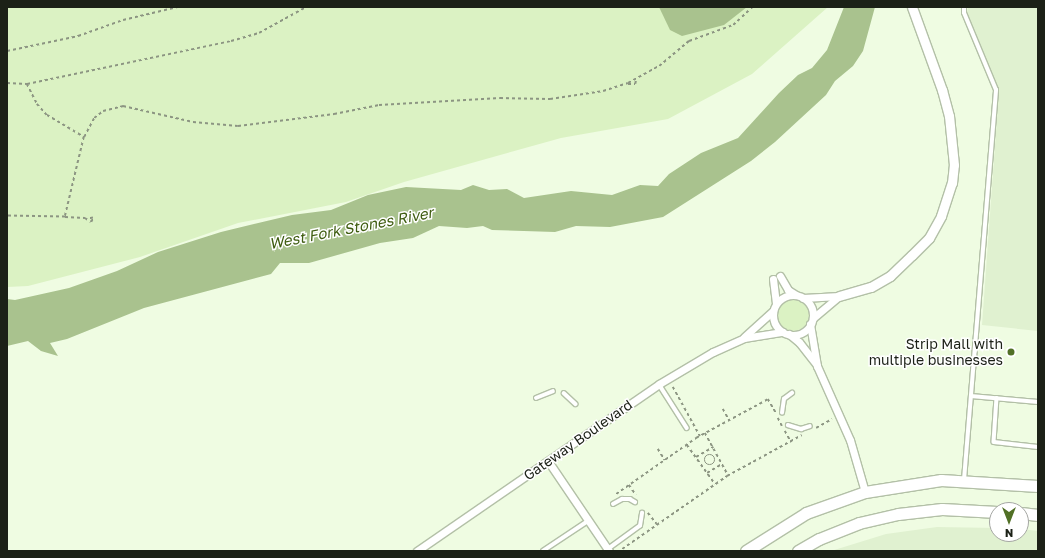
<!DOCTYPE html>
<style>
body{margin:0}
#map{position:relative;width:1045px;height:558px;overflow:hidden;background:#effce2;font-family:"Golos Text",sans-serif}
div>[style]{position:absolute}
.built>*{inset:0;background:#e0f1d0}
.green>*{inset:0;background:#dbf2c3}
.round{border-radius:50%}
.water>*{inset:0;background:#a9c28e}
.path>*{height:1.5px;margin-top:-0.75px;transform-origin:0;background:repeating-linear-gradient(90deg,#8c9582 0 3px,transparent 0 6px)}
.path>.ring{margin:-0.75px;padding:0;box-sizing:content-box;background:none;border:1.5px solid #8c9582;border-radius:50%}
.roads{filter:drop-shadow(1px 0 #b3c0a7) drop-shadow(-1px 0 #b3c0a7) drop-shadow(0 1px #b3c0a7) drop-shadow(0 -1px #b3c0a7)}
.service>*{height:3.5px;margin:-1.75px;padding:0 1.75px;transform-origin:1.75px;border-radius:1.75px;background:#fff}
.minor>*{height:7px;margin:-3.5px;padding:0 3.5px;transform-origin:3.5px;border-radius:3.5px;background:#fff}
.minor>.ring{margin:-3.5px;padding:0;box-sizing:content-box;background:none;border:7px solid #fff;border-radius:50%}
.tertiary>*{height:9px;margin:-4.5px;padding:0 4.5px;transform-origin:4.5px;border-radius:4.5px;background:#fff}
.secondary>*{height:11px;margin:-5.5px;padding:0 5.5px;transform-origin:5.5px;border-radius:5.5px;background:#fff}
.dots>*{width:11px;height:11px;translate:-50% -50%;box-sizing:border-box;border:2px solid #fff;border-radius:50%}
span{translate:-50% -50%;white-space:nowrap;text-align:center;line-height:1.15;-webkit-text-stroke:3px #fff;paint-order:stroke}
.poi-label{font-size:14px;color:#1c2117}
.right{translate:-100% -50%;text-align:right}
.street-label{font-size:14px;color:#1c2117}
.water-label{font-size:15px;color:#3f5d11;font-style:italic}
.frame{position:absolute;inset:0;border:8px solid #1c2117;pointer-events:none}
.north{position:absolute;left:989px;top:502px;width:40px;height:40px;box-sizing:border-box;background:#fff;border:1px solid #a4a6a2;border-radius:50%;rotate:180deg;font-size:11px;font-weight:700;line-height:16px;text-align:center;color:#1c2117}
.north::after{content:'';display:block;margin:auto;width:14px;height:18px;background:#517026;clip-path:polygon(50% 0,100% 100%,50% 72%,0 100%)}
</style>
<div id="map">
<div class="built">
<div style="clip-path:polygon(968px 7px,1038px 7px,1038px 331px,982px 325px,999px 90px,967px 12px)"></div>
<div style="clip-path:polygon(937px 527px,997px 528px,997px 534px,1021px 534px,1021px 529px,1038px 531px,1038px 551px,831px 551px,886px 534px)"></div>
</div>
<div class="green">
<div style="clip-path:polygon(7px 7px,828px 7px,752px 74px,668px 119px,561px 138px,404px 182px,346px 202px,238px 223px,140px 257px,28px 286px,7px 287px)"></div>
<div class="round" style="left:777px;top:299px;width:32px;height:32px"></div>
</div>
<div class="water">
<div style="clip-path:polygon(659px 7px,747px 7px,724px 25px,682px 36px,670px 30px)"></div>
<div style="clip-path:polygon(844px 7px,875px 7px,863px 51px,853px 66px,835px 81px,826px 95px,775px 142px,751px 161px,663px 217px,610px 227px,576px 226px,555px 232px,492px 230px,483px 226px,467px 228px,439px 226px,413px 238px,380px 243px,309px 263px,280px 263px,271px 274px,144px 308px,67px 339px,50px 343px,58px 356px,41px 351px,28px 341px,7px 346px,7px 299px,15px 300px,69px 288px,117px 271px,158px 252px,221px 232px,292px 215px,331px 210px,368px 195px,406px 187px,461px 190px,473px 185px,489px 190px,507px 189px,524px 198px,571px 191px,612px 195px,640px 185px,658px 186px,669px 174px,701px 153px,738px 138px,779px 93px,798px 75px,812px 68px,827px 50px)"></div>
</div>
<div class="path">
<div style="left:7px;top:51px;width:73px;rotate:-11.9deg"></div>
<div style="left:78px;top:36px;width:48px;rotate:-19.6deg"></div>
<div style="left:123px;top:20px;width:56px;rotate:-13.5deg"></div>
<div style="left:7px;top:83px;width:20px;rotate:3deg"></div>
<div style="left:27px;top:84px;width:22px;rotate:63deg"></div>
<div style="left:37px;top:104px;width:15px;rotate:48deg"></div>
<div style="left:47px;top:115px;width:43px;rotate:30.7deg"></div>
<div style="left:84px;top:137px;width:82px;rotate:103.4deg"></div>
<div style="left:65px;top:217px;width:58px;rotate:-179deg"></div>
<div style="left:27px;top:84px;width:208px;rotate:-11.9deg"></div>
<div style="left:231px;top:41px;width:29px;rotate:-16deg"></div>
<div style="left:259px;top:33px;width:54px;rotate:-29deg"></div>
<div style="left:628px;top:84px;width:7px"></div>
<div style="left:635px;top:84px;width:5px;rotate:-79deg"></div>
<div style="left:84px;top:137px;width:21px;rotate:-62deg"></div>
<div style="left:94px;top:118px;width:11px;rotate:-38deg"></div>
<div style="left:103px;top:111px;width:21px;rotate:-14deg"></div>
<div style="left:123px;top:106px;width:72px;rotate:12.9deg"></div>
<div style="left:193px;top:122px;width:45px;rotate:5.1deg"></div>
<div style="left:238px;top:126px;width:97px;rotate:-7.1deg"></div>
<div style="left:334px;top:114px;width:46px;rotate:-11.3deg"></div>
<div style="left:379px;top:105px;width:121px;rotate:-3.3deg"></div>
<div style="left:500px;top:98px;width:50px;rotate:1.1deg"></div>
<div style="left:550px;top:99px;width:54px;rotate:-8.6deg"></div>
<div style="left:603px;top:91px;width:26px;rotate:-18deg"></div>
<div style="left:628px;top:83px;width:35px;rotate:-29deg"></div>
<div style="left:659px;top:66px;width:39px;rotate:-40deg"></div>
<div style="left:689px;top:41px;width:47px;rotate:-20deg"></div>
<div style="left:733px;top:25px;width:26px;rotate:-43deg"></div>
<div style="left:65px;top:217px;width:20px;rotate:3deg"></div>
<div style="left:85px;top:218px;width:7px;rotate:34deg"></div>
<div style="left:91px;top:222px;width:4px;rotate:-63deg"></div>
<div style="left:93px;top:218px;width:5px;rotate:169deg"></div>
<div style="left:673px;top:387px;width:56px;rotate:61.1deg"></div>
<div style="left:723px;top:409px;width:13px;rotate:61deg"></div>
<div style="left:778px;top:418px;width:9px;rotate:63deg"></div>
<div style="left:816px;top:428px;width:18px;rotate:-29deg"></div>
<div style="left:785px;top:431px;width:13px;rotate:61deg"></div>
<div style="left:705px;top:433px;width:48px;rotate:61.3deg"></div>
<div style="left:687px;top:445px;width:48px;rotate:54.3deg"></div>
<div style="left:658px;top:449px;width:13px;rotate:58deg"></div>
<div class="ring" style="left:705px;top:455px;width:8.5px;height:8.5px"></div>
<div style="left:696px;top:457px;width:20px;rotate:-30deg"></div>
<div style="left:707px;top:473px;width:17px;rotate:-31deg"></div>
<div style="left:629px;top:485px;width:12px;rotate:55deg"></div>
<div style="left:616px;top:494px;width:98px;rotate:-35deg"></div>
<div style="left:696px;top:438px;width:82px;rotate:-28.4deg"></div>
<div style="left:768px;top:399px;width:16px;rotate:60deg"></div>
<div style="left:648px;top:513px;width:14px;rotate:51deg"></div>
<div style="left:622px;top:549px;width:128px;rotate:-34.8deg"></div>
<div style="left:727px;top:476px;width:85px;rotate:-28.7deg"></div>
</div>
<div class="roads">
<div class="service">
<div style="left:659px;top:384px;width:52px;rotate:57.5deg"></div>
<div style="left:564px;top:393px;width:16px;rotate:43deg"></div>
<div style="left:971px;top:396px;width:67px;rotate:5.1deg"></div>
<div style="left:536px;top:398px;width:18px;rotate:-22deg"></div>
<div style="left:997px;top:398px;width:44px;rotate:93.9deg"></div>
<div style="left:994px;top:442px;width:44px;rotate:6.5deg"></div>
<div style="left:782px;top:413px;width:14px;rotate:-82deg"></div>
<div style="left:784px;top:399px;width:10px;rotate:-37deg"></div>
<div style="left:788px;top:425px;width:14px;rotate:17deg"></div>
<div style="left:801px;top:429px;width:9px;rotate:-18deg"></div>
<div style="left:964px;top:480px;width:391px;rotate:-85.3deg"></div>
<div style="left:996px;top:90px;width:83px;rotate:-112.6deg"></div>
<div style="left:964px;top:13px;width:6px;rotate:-90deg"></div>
<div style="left:613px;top:504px;width:10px;rotate:-29deg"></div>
<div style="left:622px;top:499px;width:8px"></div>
<div style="left:630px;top:499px;width:6px;rotate:31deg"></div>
<div style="left:608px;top:549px;width:39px;rotate:-36deg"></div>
<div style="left:640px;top:526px;width:13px;rotate:-81deg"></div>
<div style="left:543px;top:551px;width:54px;rotate:-33.7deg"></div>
</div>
<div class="minor">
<div style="left:780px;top:276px;width:16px;rotate:60deg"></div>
<div style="left:788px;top:290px;width:9px;rotate:32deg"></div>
<div style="left:773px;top:279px;width:24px;rotate:83deg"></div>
<div class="ring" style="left:773px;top:295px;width:33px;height:33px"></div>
<div style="left:803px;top:298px;width:36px;rotate:-3deg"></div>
<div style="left:813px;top:318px;width:34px;rotate:-40deg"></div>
<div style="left:810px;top:324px;width:43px;rotate:80.5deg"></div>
<div style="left:817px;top:366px;width:81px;rotate:66deg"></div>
<div style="left:850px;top:440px;width:54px;rotate:73.9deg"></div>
<div style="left:789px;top:334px;width:13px;rotate:39deg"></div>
<div style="left:799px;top:342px;width:28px;rotate:52deg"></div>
<div style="left:744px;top:337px;width:39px;rotate:-42deg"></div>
<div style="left:548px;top:461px;width:109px;rotate:55.9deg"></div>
<div style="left:417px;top:551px;width:294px;rotate:-34.6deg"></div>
<div style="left:659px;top:384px;width:63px;rotate:-30.7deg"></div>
<div style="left:713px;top:352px;width:34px;rotate:-24deg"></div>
<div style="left:744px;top:338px;width:39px;rotate:-9deg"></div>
</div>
<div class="tertiary">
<div style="left:839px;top:296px;width:33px;rotate:-16deg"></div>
<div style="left:871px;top:287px;width:22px;rotate:-30deg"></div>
<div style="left:890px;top:276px;width:30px;rotate:-44deg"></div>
<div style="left:912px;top:255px;width:24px;rotate:-45deg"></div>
<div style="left:929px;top:238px;width:25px;rotate:-61deg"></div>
<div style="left:941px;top:216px;width:35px;rotate:-72deg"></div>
<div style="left:952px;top:183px;width:18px;rotate:-84deg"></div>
<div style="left:954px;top:165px;width:49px;rotate:-95.8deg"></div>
<div style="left:949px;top:116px;width:27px;rotate:-105deg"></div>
<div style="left:942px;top:90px;width:88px;rotate:-109.9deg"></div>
</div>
<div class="secondary">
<div style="left:1021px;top:513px;width:17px;rotate:7deg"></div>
<div style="left:746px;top:551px;width:71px;rotate:-32.3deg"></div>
<div style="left:806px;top:513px;width:63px;rotate:-19.6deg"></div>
<div style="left:865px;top:492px;width:77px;rotate:-9deg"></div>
<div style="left:941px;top:480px;width:97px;rotate:3.5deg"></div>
<div style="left:798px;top:551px;width:24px;rotate:-30deg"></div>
<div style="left:819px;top:539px;width:43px;rotate:-21.8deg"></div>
<div style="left:859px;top:523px;width:40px;rotate:-13deg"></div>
<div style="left:898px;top:514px;width:44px;rotate:-6.5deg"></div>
<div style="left:942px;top:509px;width:55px;rotate:3.1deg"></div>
</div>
</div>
<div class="dots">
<div style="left:1011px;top:352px;background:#517026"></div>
</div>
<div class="poi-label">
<span class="right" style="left:1003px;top:352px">Strip Mall with<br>multiple businesses</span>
</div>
<div class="street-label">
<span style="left:578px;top:440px;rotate:-35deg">Gateway Boulevard</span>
</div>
<div class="water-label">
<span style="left:351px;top:228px;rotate:-11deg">West Fork Stones River</span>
</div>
<div class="frame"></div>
<div class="north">N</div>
</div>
